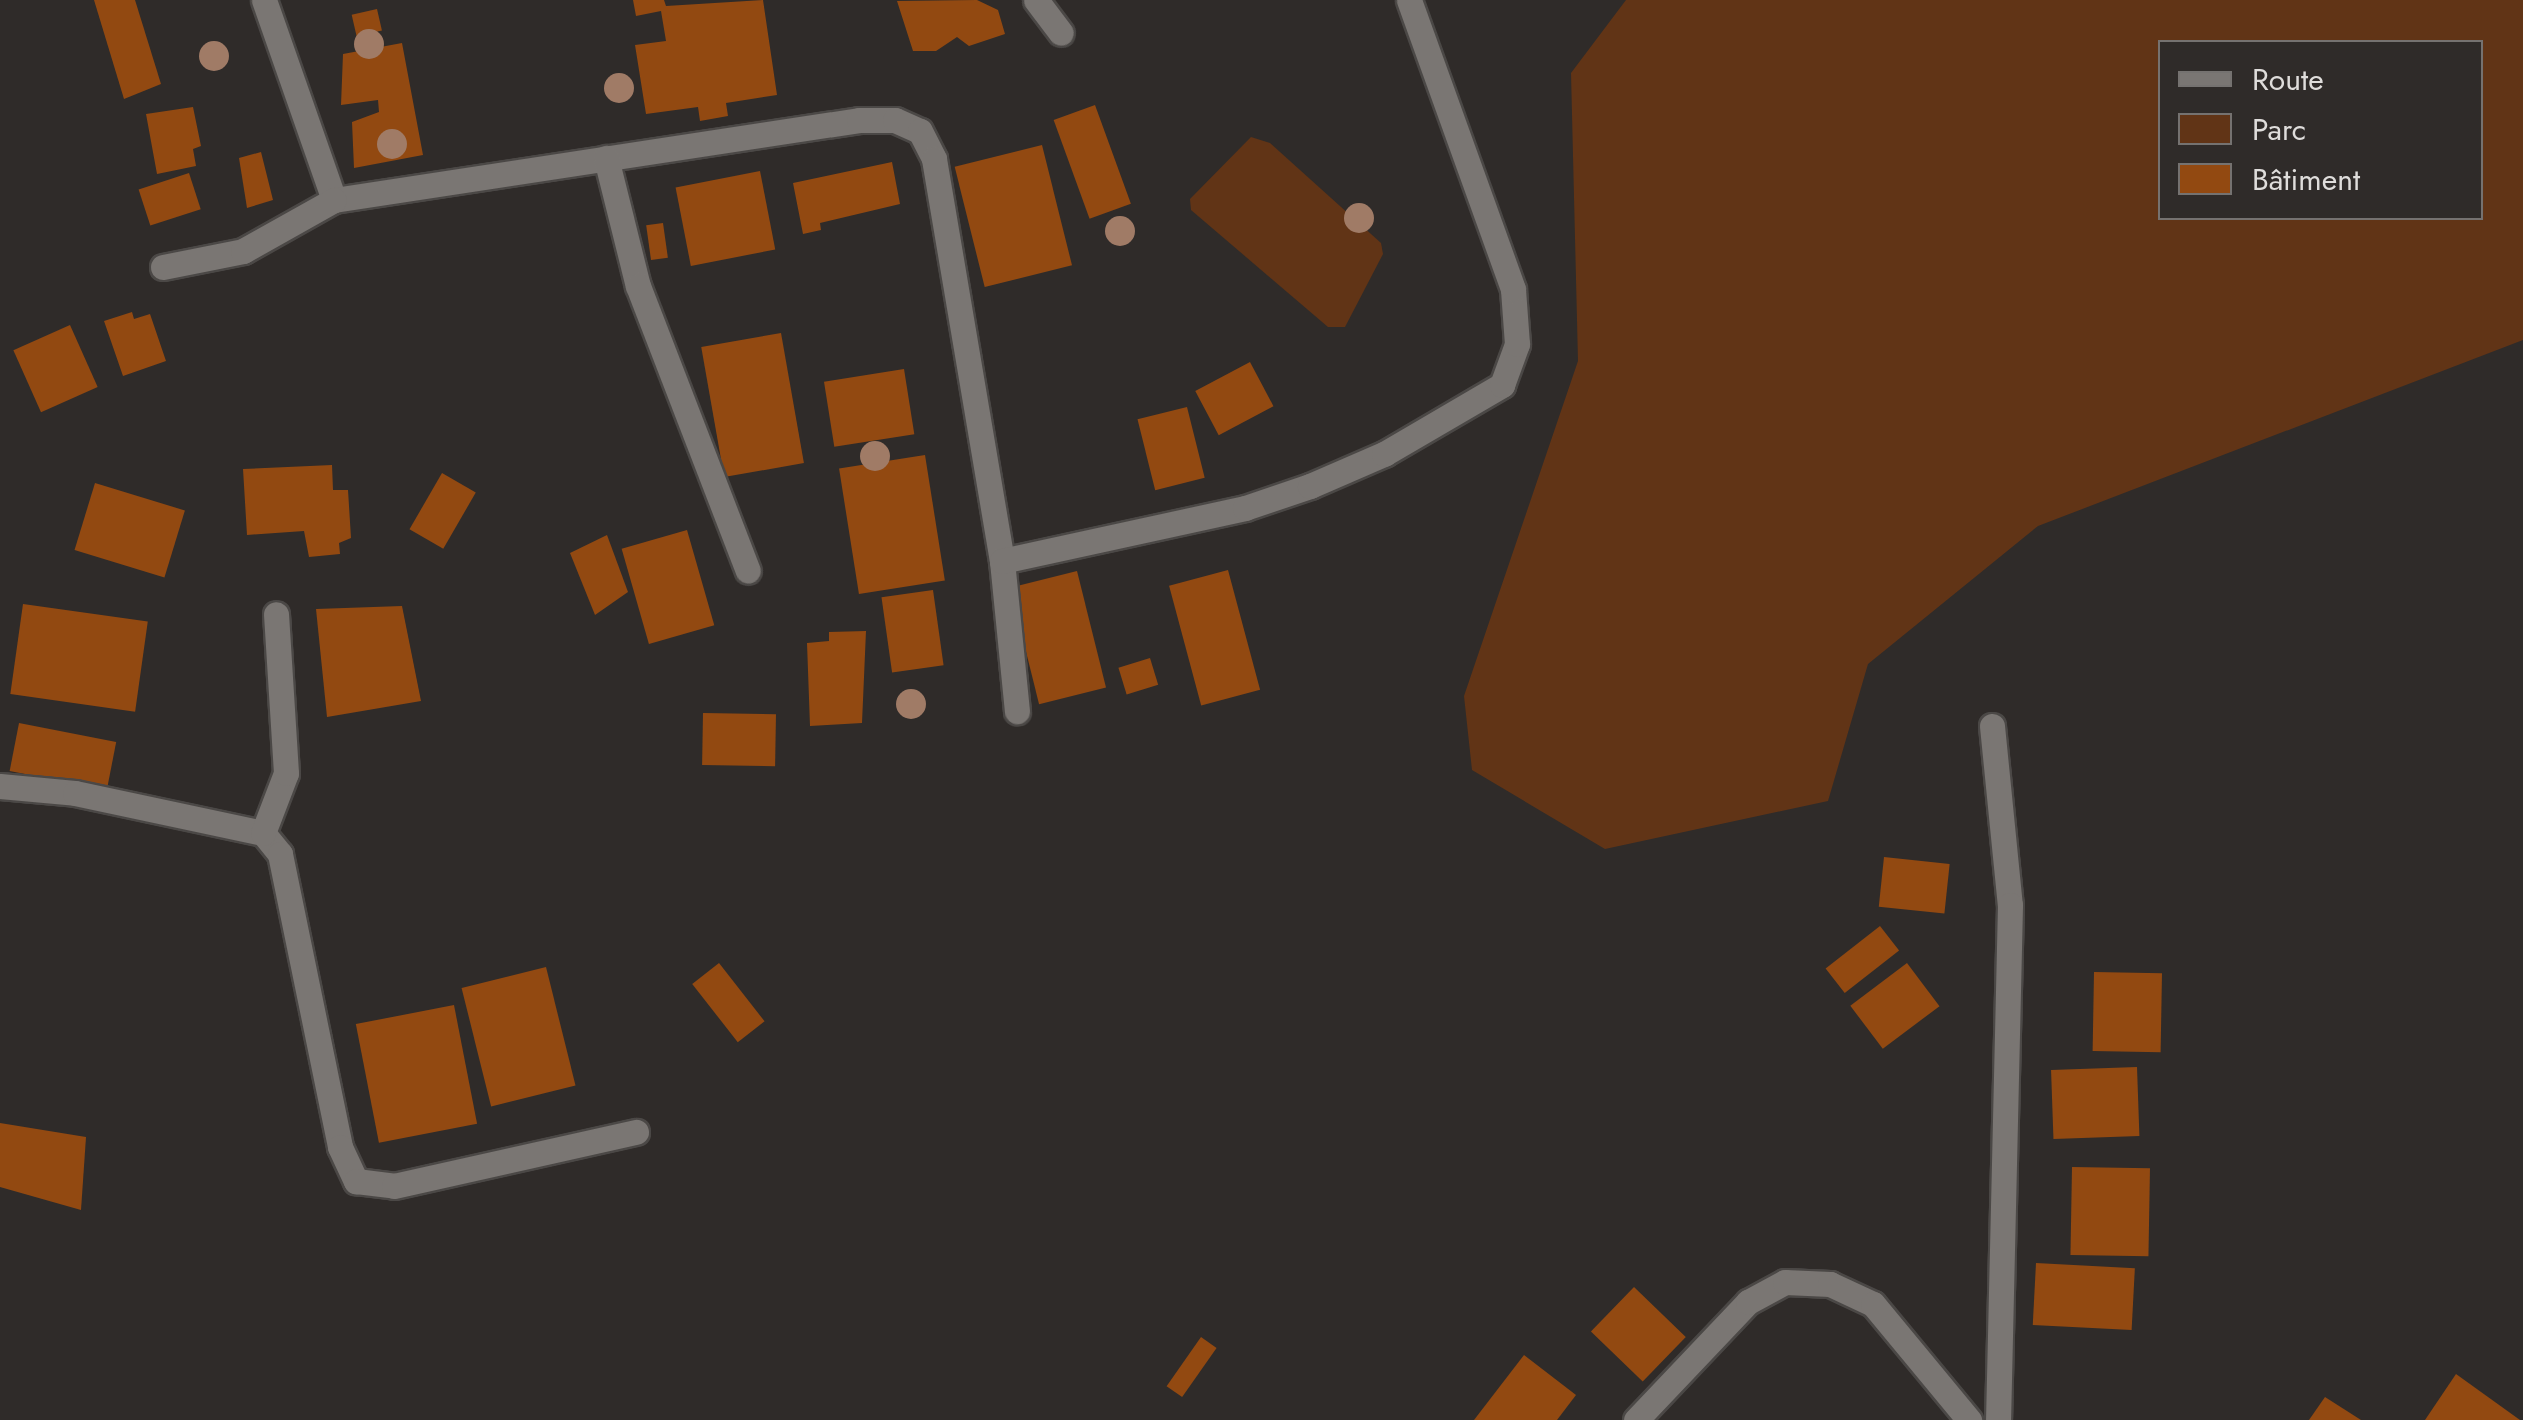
<!DOCTYPE html>
<meta charset="utf-8">
<style>
body{margin:0}
#map{position:relative;width:2523px;height:1420px;overflow:hidden;background:#2f2b29;font-family:Jost,sans-serif}
div>[style]{position:absolute}
.green>*{inset:0;background:#613416}
.building>*{inset:0;background:#924911;transform-origin:0 0}
.roads{filter:drop-shadow(2px 0 #4b4846) drop-shadow(-2px 0 #4b4846) drop-shadow(0 2px #4b4846) drop-shadow(0 -2px #4b4846)}
.minor>*{height:25px;margin:-12.5px;padding:0 12.5px;transform-origin:12.5px;border-radius:12.5px;background:#7a7673}
.trees>*{width:30px;height:30px;margin:-15px;border-radius:50%;background:#a07b66}
span{translate:-50% -50%;white-space:nowrap;text-align:center;line-height:1.15;-webkit-text-stroke:8px #2f2b29;paint-order:stroke}
.legend{position:absolute;left:2158px;top:40px;width:325px;height:180px;box-sizing:border-box;background:#2f2b29;border:2px solid #757270;margin:0;padding:12px 18px;list-style:none;font-size:30px;color:#dfdddb}
.legend li{display:flex;align-items:center;gap:20px;height:50px}
.legend b{width:50px;border:2px solid #757270}
</style>
<div id="map">
<div class="green">
<div style="clip-path:polygon(evenodd,1626px 0,2523px 0,2523px 340px,2038px 526px,1868px 664px,1828px 801px,1605px 849px,1472px 770px,1464px 696px,1578px 361px,1571px 73px,1626px 0,2480px 42px,2480px 218px,2160px 218px,2160px 42px,2480px 42px)"></div>
<div style="clip-path:polygon(1251px 137px,1270px 143px,1381px 243px,1383px 254px,1345px 327px,1328px 327px,1191px 210px,1190px 199px)"></div>
</div>
<div class="building">
<div style="clip-path:polygon(94px 0,135px 0,161px 84px,124px 99px)"></div>
<div style="clip-path:polygon(633px 0,664px 0,666px 6px,763px 0,777px 95px,726px 103px,728px 116px,700px 121px,698px 107px,646px 114px,635px 45px,666px 41px,661px 11px,636px 16px)"></div>
<div style="clip-path:polygon(977px 0,998px 10px,1005px 34px,969px 46px,957px 37px,936px 51px,913px 51px,897px 1px)"></div>
<div style="left:377px;top:9px;width:22px;height:26px;rotate:77deg"></div>
<div style="clip-path:polygon(402px 43px,423px 155px,354px 168px,352px 122px,379px 112px,378px 100px,341px 105px,343px 54px)"></div>
<div style="left:1095px;top:105px;width:105px;height:44px;rotate:70deg"></div>
<div style="clip-path:polygon(193px 107px,201px 146px,193px 149px,196px 166px,157px 174px,146px 114px)"></div>
<div style="left:1042px;top:145px;width:124px;height:90px;rotate:76deg"></div>
<div style="clip-path:polygon(261px 152px,273px 200px,247px 208px,239px 158px)"></div>
<div style="clip-path:polygon(892px 162px,900px 204px,820px 223px,821px 230px,803px 234px,793px 183px)"></div>
<div style="left:760px;top:171px;width:80px;height:86px;rotate:79deg"></div>
<div style="left:189px;top:173px;width:38px;height:53px;rotate:72deg"></div>
<div style="left:663px;top:223px;width:35px;height:17px;rotate:82deg"></div>
<div style="clip-path:polygon(132px 312px,134px 319px,150px 314px,166px 361px,123px 376px,104px 321px)"></div>
<div style="left:70px;top:325px;width:68px;height:62px;rotate:66deg"></div>
<div style="left:781px;top:333px;width:132px;height:81px;rotate:80deg"></div>
<div style="left:1250px;top:362px;width:50px;height:62px;rotate:62deg"></div>
<div style="left:904px;top:369px;width:66px;height:81px;rotate:81deg"></div>
<div style="left:1187px;top:407px;width:73px;height:51px;rotate:76deg"></div>
<div style="left:925px;top:455px;width:127px;height:87px;rotate:81deg"></div>
<div style="clip-path:polygon(332px 465px,333px 490px,348px 490px,351px 538px,339px 543px,340px 554px,309px 557px,304px 531px,247px 535px,243px 469px)"></div>
<div style="left:442px;top:473px;width:39px;height:65px;rotate:30deg"></div>
<div style="left:95px;top:483px;width:94px;height:70px;rotate:17deg"></div>
<div style="left:687px;top:530px;width:99px;height:68px;rotate:74deg"></div>
<div style="clip-path:polygon(607px 535px,628px 592px,595px 615px,570px 553px)"></div>
<div style="left:1228px;top:570px;width:124px;height:61px;rotate:75deg"></div>
<div style="left:1077px;top:571px;width:120px;height:69px;rotate:76deg"></div>
<div style="left:933px;top:590px;width:76px;height:52px;rotate:82deg"></div>
<div style="left:23px;top:604px;width:126px;height:91px;rotate:8deg"></div>
<div style="clip-path:polygon(402px 606px,421px 701px,327px 717px,316px 609px)"></div>
<div style="clip-path:polygon(866px 631px,862px 723px,810px 726px,807px 643px,829px 641px,829px 632px)"></div>
<div style="left:1150px;top:658px;width:28px;height:33px;rotate:73deg"></div>
<div style="left:703px;top:713px;width:73px;height:52px;rotate:1deg"></div>
<div style="left:19px;top:723px;width:99px;height:49px;rotate:11deg"></div>
<div style="left:1884px;top:857px;width:66px;height:50px;rotate:6deg"></div>
<div style="left:1880px;top:926px;width:31px;height:69px;rotate:52deg"></div>
<div style="left:719px;top:963px;width:74px;height:34px;rotate:52deg"></div>
<div style="left:1907px;top:963px;width:54px;height:71px;rotate:53deg"></div>
<div style="left:546px;top:967px;width:122px;height:87px;rotate:76deg"></div>
<div style="left:2094px;top:972px;width:68px;height:79px;rotate:1deg"></div>
<div style="left:454px;top:1005px;width:121px;height:100px;rotate:79deg"></div>
<div style="left:2137px;top:1067px;width:69px;height:86px;rotate:88deg"></div>
<div style="clip-path:polygon(0 1123px,86px 1137px,81px 1210px,0 1187px)"></div>
<div style="left:2072px;top:1167px;width:78px;height:88px;rotate:1deg"></div>
<div style="left:2036px;top:1263px;width:99px;height:62px;rotate:3deg"></div>
<div style="left:1634px;top:1287px;width:72px;height:62px;rotate:44deg"></div>
<div style="left:1201px;top:1337px;width:19px;height:60px;rotate:35deg"></div>
<div style="clip-path:polygon(1524px 1355px,1576px 1395px,1557px 1420px,1474px 1420px)"></div>
<div style="clip-path:polygon(2456px 1374px,2520px 1420px,2425px 1420px)"></div>
<div style="clip-path:polygon(2325px 1397px,2361px 1420px,2309px 1420px)"></div>
</div>
<div class="roads">
<div class="minor">
<div style="left:264px;top:0;width:212px;rotate:70.7deg"></div>
<div style="left:334px;top:200px;width:531px;rotate:-8.66deg"></div>
<div style="left:859px;top:120px;width:36px"></div>
<div style="left:895px;top:120px;width:27px;rotate:24deg"></div>
<div style="left:920px;top:131px;width:31px;rotate:63deg"></div>
<div style="left:934px;top:159px;width:408px;rotate:80.4deg"></div>
<div style="left:1002px;top:561px;width:151px;rotate:84.3deg"></div>
<div style="left:1036px;top:0;width:41px;rotate:52.9deg"></div>
<div style="left:606px;top:158px;width:132px;rotate:76deg"></div>
<div style="left:638px;top:286px;width:305px;rotate:68.9deg"></div>
<div style="left:163px;top:267px;width:82px;rotate:-11.3deg"></div>
<div style="left:243px;top:251px;width:104px;rotate:-29.3deg"></div>
<div style="left:1002px;top:561px;width:249px;rotate:-12.3deg"></div>
<div style="left:1245px;top:508px;width:69px;rotate:-18.7deg"></div>
<div style="left:1310px;top:486px;width:81px;rotate:-23.4deg"></div>
<div style="left:1384px;top:454px;width:137px;rotate:-30.3deg"></div>
<div style="left:1502px;top:385px;width:44px;rotate:-69.9deg"></div>
<div style="left:1517px;top:344px;width:55px;rotate:-94.2deg"></div>
<div style="left:1513px;top:289px;width:307px;rotate:-109.8deg"></div>
<div style="left:1992px;top:726px;width:180px;rotate:84.3deg"></div>
<div style="left:2010px;top:905px;width:515px;rotate:91.33deg"></div>
<div style="left:0;top:786px;width:75px;rotate:5.3deg"></div>
<div style="left:75px;top:793px;width:192px;rotate:12deg"></div>
<div style="left:263px;top:833px;width:27px;rotate:51deg"></div>
<div style="left:280px;top:854px;width:299px;rotate:78.4deg"></div>
<div style="left:340px;top:1147px;width:38px;rotate:65deg"></div>
<div style="left:356px;top:1181px;width:38px;rotate:7deg"></div>
<div style="left:394px;top:1186px;width:248px;rotate:-12.6deg"></div>
<div style="left:263px;top:833px;width:64px;rotate:-69deg"></div>
<div style="left:286px;top:773px;width:159px;rotate:-93.6deg"></div>
<div style="left:1636px;top:1420px;width:163px;rotate:-46.5deg"></div>
<div style="left:1748px;top:1302px;width:42px;rotate:-28.4deg"></div>
<div style="left:1785px;top:1282px;width:45px;rotate:2.5deg"></div>
<div style="left:1830px;top:1284px;width:47px;rotate:24.9deg"></div>
<div style="left:1873px;top:1304px;width:151px;rotate:50.4deg"></div>
</div>
</div>
<div class="trees">
<div style="left:369px;top:44px"></div>
<div style="left:214px;top:56px"></div>
<div style="left:619px;top:88px"></div>
<div style="left:392px;top:144px"></div>
<div style="left:1359px;top:218px"></div>
<div style="left:1120px;top:231px"></div>
<div style="left:875px;top:456px"></div>
<div style="left:911px;top:704px"></div>
</div>
<ul class="legend">
<li><b style="height:12px;background:#7a7673"></b>Route</li>
<li><b style="height:28px;background:#613416"></b>Parc</li>
<li><b style="height:28px;background:#924911"></b>Bâtiment</li>
</ul>
</div>
